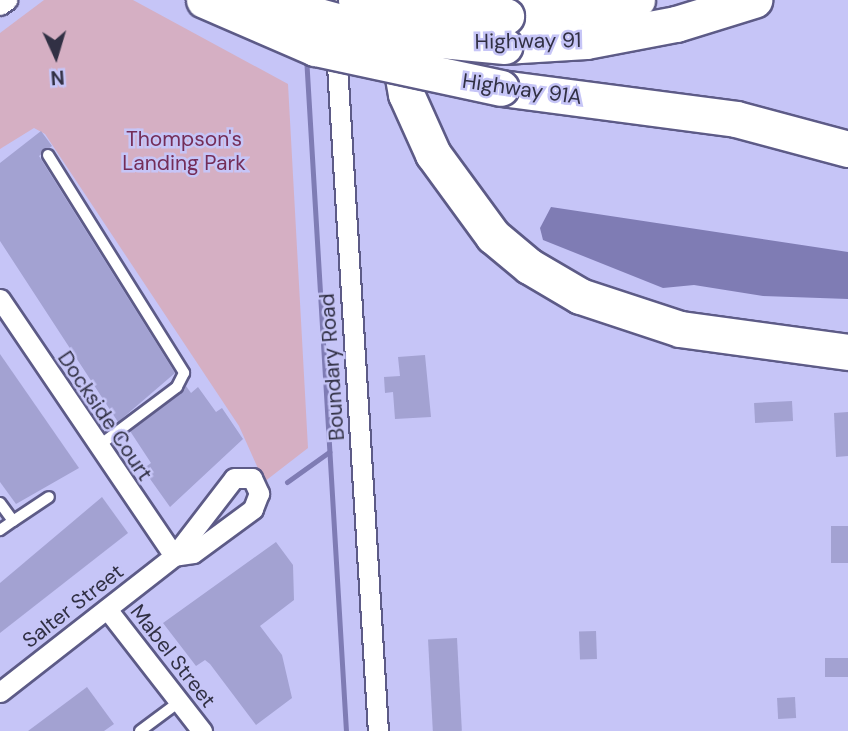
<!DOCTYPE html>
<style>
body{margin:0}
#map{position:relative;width:848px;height:731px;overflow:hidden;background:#c6c5f7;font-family:"DM Sans",sans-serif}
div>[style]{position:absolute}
.green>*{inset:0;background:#d5afc3}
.water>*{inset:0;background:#7f7cb4}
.stream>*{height:5px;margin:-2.5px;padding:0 2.5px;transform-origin:2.5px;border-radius:2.5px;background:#7f7cb4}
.building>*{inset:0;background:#a3a2d2;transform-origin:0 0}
.roads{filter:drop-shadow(2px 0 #5d5b87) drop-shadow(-2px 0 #5d5b87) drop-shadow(0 2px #5d5b87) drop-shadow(0 -2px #5d5b87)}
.service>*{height:10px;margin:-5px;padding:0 5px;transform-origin:5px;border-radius:5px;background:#fff}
.minor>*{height:19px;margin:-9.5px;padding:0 9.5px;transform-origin:9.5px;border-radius:9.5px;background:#fff}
.motorway>*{height:35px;margin:-17.5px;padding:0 17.5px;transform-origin:17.5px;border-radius:17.5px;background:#fff}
.bridges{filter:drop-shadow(2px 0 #5d5b87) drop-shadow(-2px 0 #5d5b87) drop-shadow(0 2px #5d5b87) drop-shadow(0 -2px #5d5b87)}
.motorway-bridge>*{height:35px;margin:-17.5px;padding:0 17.5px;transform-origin:17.5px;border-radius:17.5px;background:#fff}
span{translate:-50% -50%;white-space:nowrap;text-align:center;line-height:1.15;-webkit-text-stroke:5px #c6c5f7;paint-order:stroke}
.street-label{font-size:21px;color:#313044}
.park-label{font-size:21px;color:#742d58}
.north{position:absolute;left:21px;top:21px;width:70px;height:70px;-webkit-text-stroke:5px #c6c5f7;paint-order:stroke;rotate:176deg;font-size:19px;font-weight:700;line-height:28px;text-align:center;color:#313044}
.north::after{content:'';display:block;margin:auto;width:24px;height:32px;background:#313044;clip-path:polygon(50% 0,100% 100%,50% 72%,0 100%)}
</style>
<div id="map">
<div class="green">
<div style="clip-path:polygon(44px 0,133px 0,288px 84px,308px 448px,264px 482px,239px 426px,45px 134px,34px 128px,0 149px,0 33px)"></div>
</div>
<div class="water">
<div style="clip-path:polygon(551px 207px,848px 252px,848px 299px,763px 296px,694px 285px,663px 288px,543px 240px,540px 228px)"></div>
</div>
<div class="stream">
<div style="left:306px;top:56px;width:676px;rotate:86.61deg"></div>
<div style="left:287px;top:482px;width:52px;rotate:-35.5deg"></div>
</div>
<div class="building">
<div style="clip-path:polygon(41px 131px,52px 146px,39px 156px,175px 373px,118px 422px,0 241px,0 163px)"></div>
<div style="clip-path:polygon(0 354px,79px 468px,16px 504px,0 482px)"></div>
<div style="clip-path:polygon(425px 355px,431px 417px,395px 419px,393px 392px,385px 393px,384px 377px,400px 376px,398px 357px)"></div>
<div style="clip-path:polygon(186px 386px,191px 393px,198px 387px,216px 412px,222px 408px,243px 439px,170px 507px,143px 469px,151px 463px,130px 431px)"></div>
<div style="left:792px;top:401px;width:20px;height:38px;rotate:87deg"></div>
<div style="clip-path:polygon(848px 412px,848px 456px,836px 457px,834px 413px)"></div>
<div style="clip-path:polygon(102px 497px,128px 533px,0 633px,0 583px)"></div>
<div style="left:848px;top:526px;width:37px;height:17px;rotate:90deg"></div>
<div style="clip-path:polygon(276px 542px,293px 565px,294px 600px,260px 626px,282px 655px,292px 698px,256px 725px,210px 664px,205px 660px,196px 666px,163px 623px)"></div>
<div style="left:596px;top:631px;width:28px;height:17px;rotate:88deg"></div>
<div style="left:457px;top:638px;width:93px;height:29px;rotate:87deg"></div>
<div style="left:848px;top:658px;width:19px;height:23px;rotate:90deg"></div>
<div style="clip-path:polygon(87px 687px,114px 724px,104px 731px,28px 731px)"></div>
<div style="left:795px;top:697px;width:21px;height:18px;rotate:87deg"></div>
</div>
<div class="roads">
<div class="service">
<div style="left:48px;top:155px;width:257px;rotate:58deg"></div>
<div style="left:184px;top:373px;width:16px;rotate:117deg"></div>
<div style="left:177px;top:387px;width:100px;rotate:143.1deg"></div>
<div style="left:0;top:503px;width:22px;rotate:54deg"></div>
<div style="left:13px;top:521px;width:16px;rotate:145deg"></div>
<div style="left:13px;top:521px;width:43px;rotate:-33.7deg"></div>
<div style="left:140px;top:731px;width:49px;rotate:-36.6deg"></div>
</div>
<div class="minor">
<div style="left:333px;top:0;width:732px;rotate:86.48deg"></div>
<div style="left:0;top:5px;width:9px;rotate:-36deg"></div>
<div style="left:0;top:299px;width:310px;rotate:55.9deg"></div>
<div style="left:107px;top:609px;width:155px;rotate:52.1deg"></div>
<div style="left:0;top:692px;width:221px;rotate:-38deg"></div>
<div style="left:174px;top:556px;width:98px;rotate:-52.4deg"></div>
<div style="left:234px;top:478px;width:18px"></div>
<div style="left:252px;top:478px;width:17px;rotate:65deg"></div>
<div style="left:259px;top:493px;width:17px;rotate:111deg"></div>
<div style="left:253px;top:509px;width:74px;rotate:143.7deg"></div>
<div style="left:193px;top:553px;width:19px;rotate:171deg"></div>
</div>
<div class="motorway">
<div style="left:506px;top:16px;width:132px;rotate:-7deg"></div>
<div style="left:396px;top:38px;width:57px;rotate:79.9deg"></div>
<div style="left:406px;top:94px;width:66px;rotate:65.8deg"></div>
<div style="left:433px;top:154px;width:102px;rotate:53.8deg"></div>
<div style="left:493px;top:236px;width:47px;rotate:39.8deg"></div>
<div style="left:529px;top:266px;width:59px;rotate:30.5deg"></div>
<div style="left:580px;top:296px;width:105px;rotate:18.3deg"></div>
<div style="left:680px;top:329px;width:170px;rotate:7.8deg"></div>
<div style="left:504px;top:46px;width:82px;rotate:-3.5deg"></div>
<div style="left:586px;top:41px;width:92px;rotate:-10.7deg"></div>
<div style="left:676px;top:24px;width:82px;rotate:-17.1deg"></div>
<div style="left:501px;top:88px;width:237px;rotate:7.5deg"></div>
<div style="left:736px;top:119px;width:116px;rotate:15deg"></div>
</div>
</div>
<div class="bridges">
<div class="motorway-bridge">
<div style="left:204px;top:0;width:121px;rotate:23.4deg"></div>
<div style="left:315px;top:48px;width:190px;rotate:12.1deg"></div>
<div style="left:260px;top:0;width:133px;rotate:15.3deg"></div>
<div style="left:388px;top:35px;width:117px;rotate:5.4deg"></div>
<div style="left:356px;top:0;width:151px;rotate:6.1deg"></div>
</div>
</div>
<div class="street-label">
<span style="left:528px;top:41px;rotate:-1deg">Highway 91</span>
<span style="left:522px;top:89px;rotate:8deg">Highway 91A</span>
<span style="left:332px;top:367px;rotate:-94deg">Boundary Road</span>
<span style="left:105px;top:416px;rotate:56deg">Dockside Court</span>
<span style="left:73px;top:606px;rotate:-38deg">Salter Street</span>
<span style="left:173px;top:656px;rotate:52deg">Mabel Street</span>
</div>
<div class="park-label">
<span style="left:184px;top:151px">Thompson's<br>Landing Park</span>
</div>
<div class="north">N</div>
</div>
